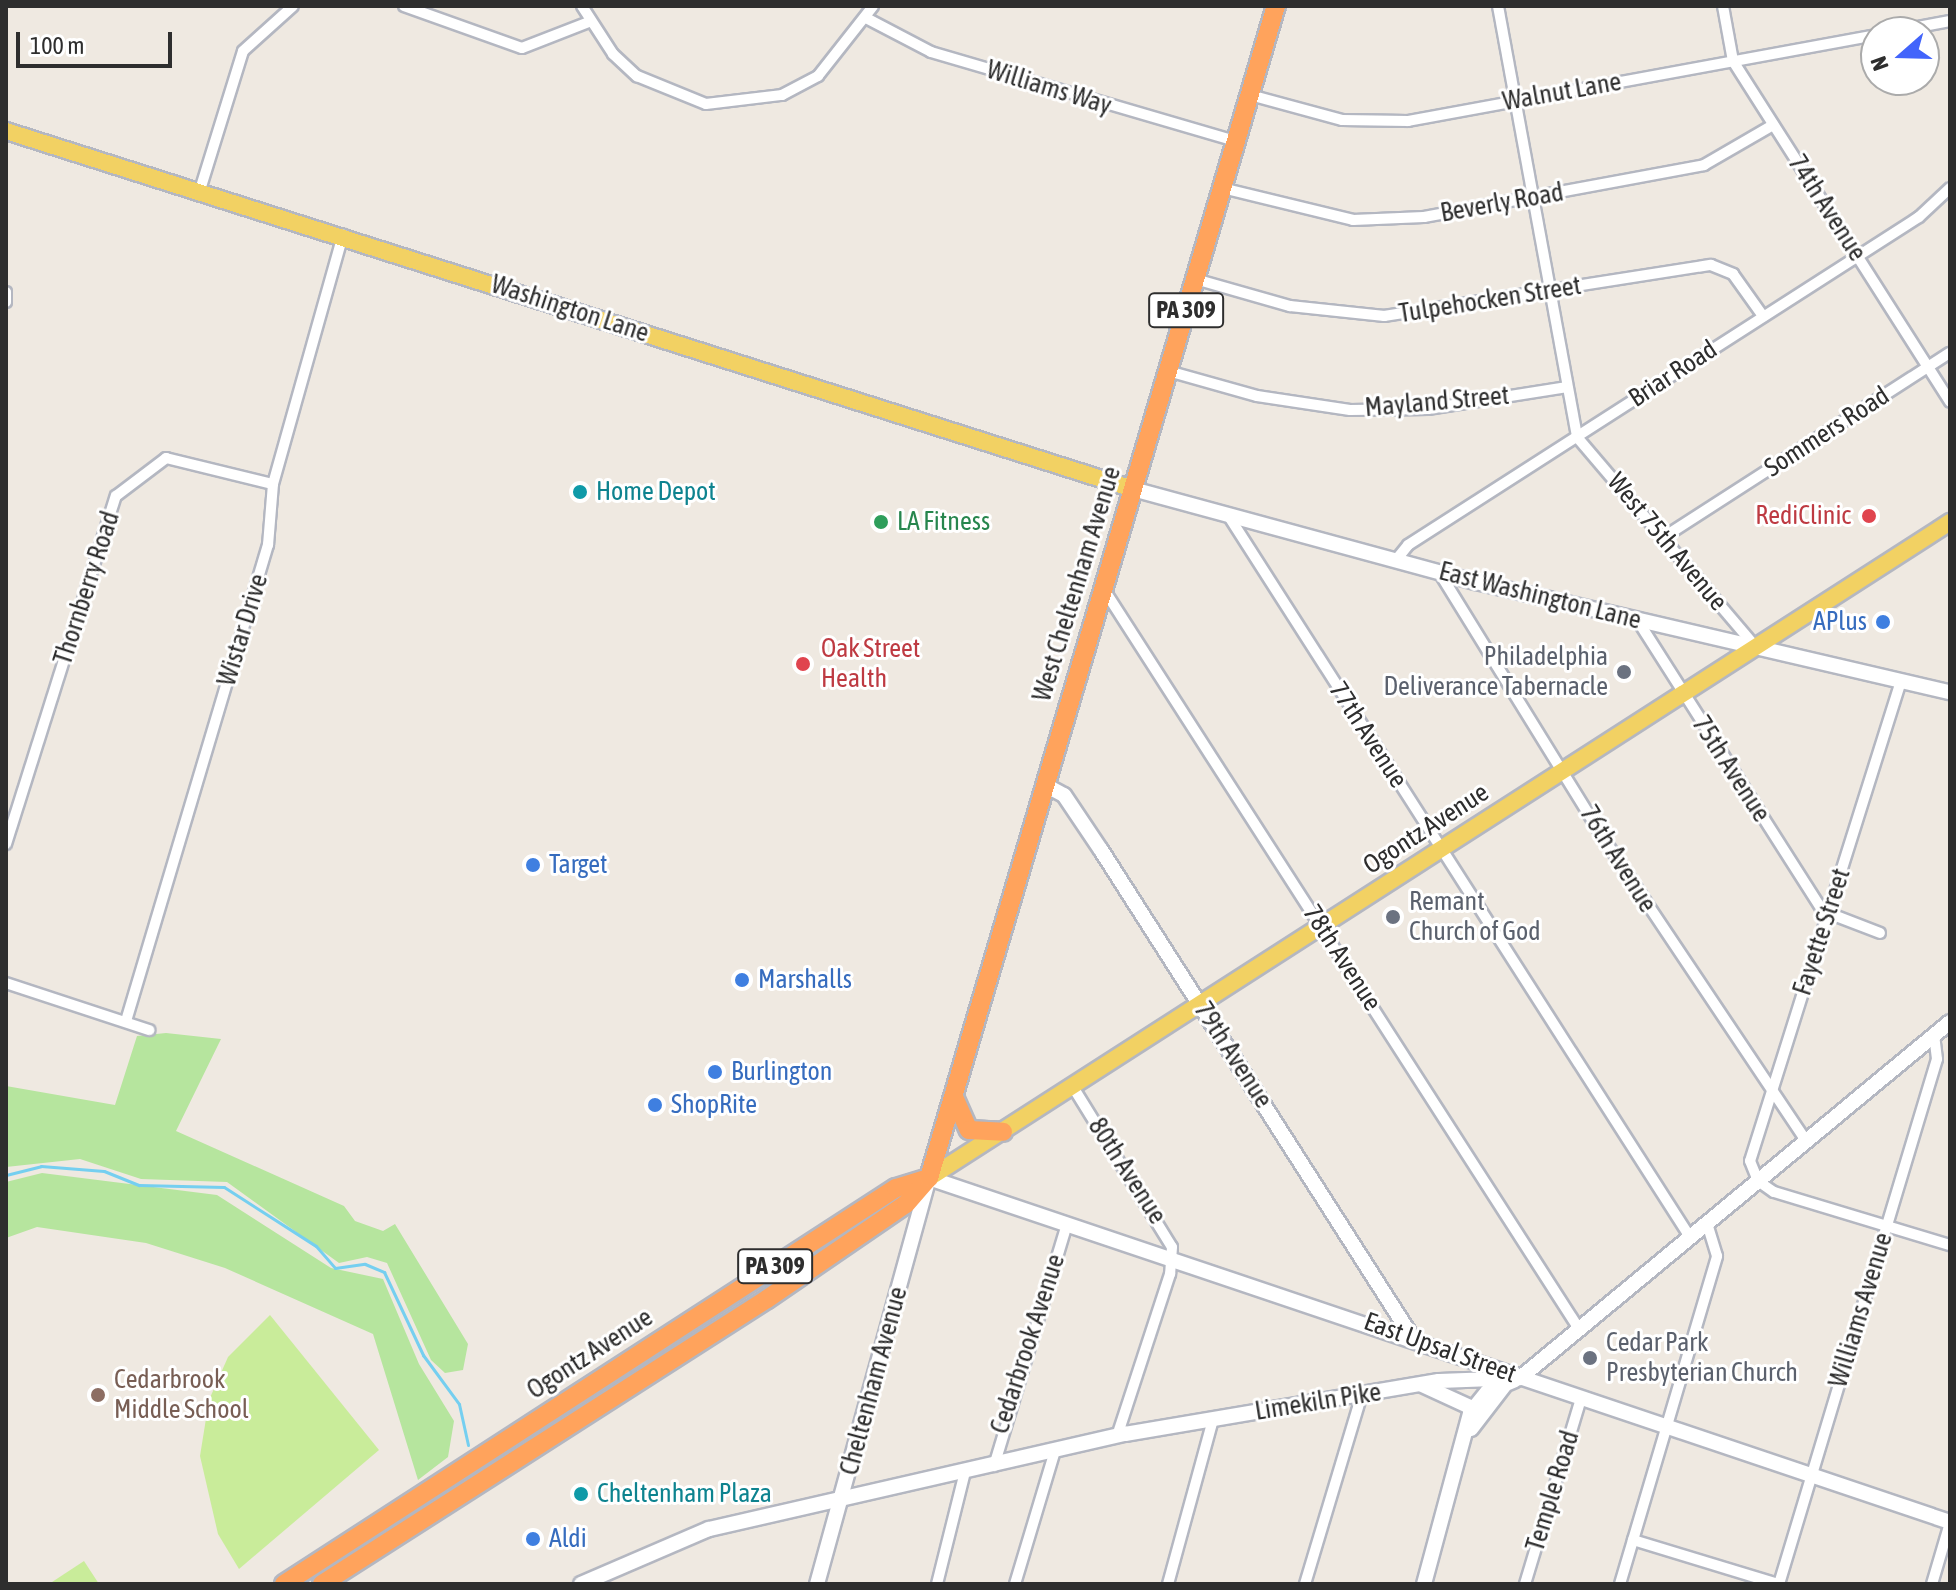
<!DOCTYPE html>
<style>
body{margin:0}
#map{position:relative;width:1956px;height:1590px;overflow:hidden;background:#efe9e1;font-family:"Asap Condensed",sans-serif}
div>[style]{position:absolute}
.green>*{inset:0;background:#b6e59e}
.pitch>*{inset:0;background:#c9ec9a}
.stream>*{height:3px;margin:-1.5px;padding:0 1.5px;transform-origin:1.5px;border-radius:1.5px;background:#75cff0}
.roads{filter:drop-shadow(2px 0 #b4b7c1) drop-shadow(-2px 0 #b4b7c1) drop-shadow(0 2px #b4b7c1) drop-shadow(0 -2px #b4b7c1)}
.street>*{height:10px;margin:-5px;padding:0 5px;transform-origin:5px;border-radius:5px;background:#fff}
.secondary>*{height:14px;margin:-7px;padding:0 7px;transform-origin:7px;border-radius:7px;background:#fff}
.primary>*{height:16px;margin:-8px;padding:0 8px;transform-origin:8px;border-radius:8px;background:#f2d163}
.highway>*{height:18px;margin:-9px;padding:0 9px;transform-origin:9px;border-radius:9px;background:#ffa35c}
.dots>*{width:22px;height:22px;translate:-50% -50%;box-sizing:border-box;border:4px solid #fff;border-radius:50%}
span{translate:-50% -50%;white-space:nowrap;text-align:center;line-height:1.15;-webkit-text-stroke:6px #fff;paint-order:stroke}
.shield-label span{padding:2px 6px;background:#fff;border:2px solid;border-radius:6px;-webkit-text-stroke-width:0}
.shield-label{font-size:24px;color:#2e2e2e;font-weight:700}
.street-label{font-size:26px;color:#2e2e2e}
.culture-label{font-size:26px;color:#0d838f}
.left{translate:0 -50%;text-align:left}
.health-label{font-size:26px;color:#be3a42}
.right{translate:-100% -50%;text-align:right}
.leisure-label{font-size:26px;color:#27864d}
.shop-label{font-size:26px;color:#366cbe}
.worship-label{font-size:26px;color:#5b616d}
.education-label{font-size:26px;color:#785e54}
.frame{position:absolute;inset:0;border:8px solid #2e2e2e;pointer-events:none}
.north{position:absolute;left:1860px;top:16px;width:80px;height:80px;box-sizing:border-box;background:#fff;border:2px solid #ababab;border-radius:50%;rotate:250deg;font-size:22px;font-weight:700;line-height:32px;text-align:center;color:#2e2e2e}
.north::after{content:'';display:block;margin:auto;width:28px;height:36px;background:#4264fb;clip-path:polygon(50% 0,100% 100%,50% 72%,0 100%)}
.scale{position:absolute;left:16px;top:32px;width:156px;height:36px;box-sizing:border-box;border:4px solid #2e2e2e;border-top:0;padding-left:10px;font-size:24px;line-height:28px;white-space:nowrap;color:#2e2e2e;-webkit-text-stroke:6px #fff;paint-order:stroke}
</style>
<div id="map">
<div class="green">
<div style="clip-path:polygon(166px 1033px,221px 1039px,176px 1131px,344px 1206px,355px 1221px,383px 1231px,395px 1224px,468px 1344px,463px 1370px,445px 1373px,431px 1360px,387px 1263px,367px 1257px,339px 1263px,227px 1182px,141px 1179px,80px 1159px,6px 1167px,6px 1086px,115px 1105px,137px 1036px)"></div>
<div style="clip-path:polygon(42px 1173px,217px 1195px,331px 1268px,383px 1279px,419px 1364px,454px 1421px,448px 1457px,418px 1480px,373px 1334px,225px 1268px,146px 1243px,37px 1227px,6px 1238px,6px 1182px)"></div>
</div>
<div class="pitch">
<div style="clip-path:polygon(270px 1315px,379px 1450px,239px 1569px,218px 1534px,200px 1456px,209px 1400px,228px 1357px)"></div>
<div style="clip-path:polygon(84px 1561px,99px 1584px,49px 1584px)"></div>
</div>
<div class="stream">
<div style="left:6px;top:1175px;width:36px;rotate:-14deg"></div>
<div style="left:41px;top:1166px;width:63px;rotate:4.5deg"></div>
<div style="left:104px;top:1171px;width:38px;rotate:22deg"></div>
<div style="left:139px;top:1185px;width:85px;rotate:1.3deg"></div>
<div style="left:224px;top:1187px;width:109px;rotate:32.7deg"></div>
<div style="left:316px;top:1246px;width:29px;rotate:49deg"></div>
<div style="left:335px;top:1268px;width:30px;rotate:-8deg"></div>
<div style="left:365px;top:1264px;width:21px;rotate:23deg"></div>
<div style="left:384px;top:1272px;width:92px;rotate:64.8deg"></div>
<div style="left:423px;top:1355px;width:61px;rotate:53.7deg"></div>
<div style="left:459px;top:1404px;width:42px;rotate:77.6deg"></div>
</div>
<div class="roads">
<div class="street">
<div style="left:404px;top:6px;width:125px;rotate:19.6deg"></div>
<div style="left:522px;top:48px;width:72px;rotate:-21.2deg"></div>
<div style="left:582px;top:6px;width:57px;rotate:57.1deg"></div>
<div style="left:613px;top:54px;width:33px;rotate:43deg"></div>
<div style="left:637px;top:76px;width:74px;rotate:22.1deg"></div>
<div style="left:706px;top:104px;width:77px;rotate:-6.8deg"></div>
<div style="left:782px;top:95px;width:41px;rotate:-27.8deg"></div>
<div style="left:818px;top:76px;width:89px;rotate:-51.8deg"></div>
<div style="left:1498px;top:6px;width:438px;rotate:79.6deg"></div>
<div style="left:1577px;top:437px;width:276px;rotate:49.6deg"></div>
<div style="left:1723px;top:6px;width:56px;rotate:79.7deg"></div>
<div style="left:1733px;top:61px;width:404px;rotate:57.5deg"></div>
<div style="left:868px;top:19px;width:71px;rotate:27.6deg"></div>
<div style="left:931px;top:52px;width:318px;rotate:16.3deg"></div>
<div style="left:1891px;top:32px;width:60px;rotate:-10.6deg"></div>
<div style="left:1250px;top:95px;width:95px;rotate:15.2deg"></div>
<div style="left:1342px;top:120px;width:66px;rotate:0.9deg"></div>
<div style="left:1408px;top:121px;width:476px;rotate:-10.4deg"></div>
<div style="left:1222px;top:188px;width:135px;rotate:13.7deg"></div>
<div style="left:1353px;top:220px;width:71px;rotate:-2.4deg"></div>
<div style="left:1424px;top:217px;width:285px;rotate:-10.5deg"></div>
<div style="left:1704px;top:165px;width:80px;rotate:-30.1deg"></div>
<div style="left:200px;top:190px;width:145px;rotate:-72.8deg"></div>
<div style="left:243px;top:51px;width:67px;rotate:-42deg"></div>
<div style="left:1195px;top:279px;width:99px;rotate:15.9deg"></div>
<div style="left:1290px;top:306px;width:95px;rotate:6.1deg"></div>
<div style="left:1384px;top:316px;width:331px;rotate:-8.9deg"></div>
<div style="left:1711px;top:265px;width:24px;rotate:22deg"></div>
<div style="left:1733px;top:274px;width:52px;rotate:54.5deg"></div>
<div style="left:6px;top:292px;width:10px;rotate:90deg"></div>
<div style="left:1168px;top:371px;width:92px;rotate:15.7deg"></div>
<div style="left:1257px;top:396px;width:94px;rotate:8.6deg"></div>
<div style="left:1350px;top:410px;width:78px;rotate:-0.7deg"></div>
<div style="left:1428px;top:409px;width:141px;rotate:-9deg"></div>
<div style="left:1228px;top:515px;width:857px;rotate:57.39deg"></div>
<div style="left:1664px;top:537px;width:340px;rotate:-32.8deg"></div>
<div style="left:1396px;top:560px;width:19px;rotate:-51deg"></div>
<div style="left:1408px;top:545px;width:607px;rotate:-32.7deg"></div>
<div style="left:1919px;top:217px;width:42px;rotate:-43.1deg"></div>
<div style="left:1439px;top:572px;width:314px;rotate:58.3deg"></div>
<div style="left:1604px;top:839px;width:363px;rotate:56.2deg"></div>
<div style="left:1103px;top:588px;width:881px;rotate:57.28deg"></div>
<div style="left:1638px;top:621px;width:344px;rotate:57.5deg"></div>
<div style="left:1823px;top:911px;width:61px;rotate:21.1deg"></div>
<div style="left:1901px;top:681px;width:503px;rotate:107.46deg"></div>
<div style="left:1750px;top:1161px;width:22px;rotate:68deg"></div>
<div style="left:1758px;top:1181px;width:19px;rotate:35deg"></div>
<div style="left:1774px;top:1192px;width:184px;rotate:16.8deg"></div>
<div style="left:6px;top:844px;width:365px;rotate:-72.5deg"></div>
<div style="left:116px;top:496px;width:63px;rotate:-37.2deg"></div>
<div style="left:166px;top:458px;width:110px;rotate:13.7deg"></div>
<div style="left:6px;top:983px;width:151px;rotate:18.2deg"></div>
<div style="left:126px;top:1021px;width:497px;rotate:-73.4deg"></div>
<div style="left:268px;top:545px;width:61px;rotate:-85.3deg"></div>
<div style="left:273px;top:484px;width:259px;rotate:-74.3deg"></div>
<div style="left:1073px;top:1087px;width:188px;rotate:58.3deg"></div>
<div style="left:1172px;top:1247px;width:27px;rotate:94deg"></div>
<div style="left:1170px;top:1274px;width:170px;rotate:108.1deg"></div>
<div style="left:994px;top:1466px;width:253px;rotate:-73.2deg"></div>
<div style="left:1633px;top:1540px;width:152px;rotate:16.9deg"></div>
<div style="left:937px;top:1584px;width:115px;rotate:-76deg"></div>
<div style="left:1015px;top:1584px;width:139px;rotate:-73.3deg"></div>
<div style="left:1168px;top:1584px;width:171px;rotate:-74.7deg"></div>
<div style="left:1305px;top:1584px;width:198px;rotate:-73.3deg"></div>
<div style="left:1525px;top:1584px;width:193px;rotate:-73.2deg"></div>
<div style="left:1620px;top:1584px;width:342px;rotate:-73.5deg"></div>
<div style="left:1717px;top:1256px;width:34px;rotate:-107deg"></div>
<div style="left:1779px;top:1584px;width:548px;rotate:-73.25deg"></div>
<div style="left:1937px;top:1059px;width:24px;rotate:-97deg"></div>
<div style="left:1932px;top:1584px;width:64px;rotate:-73.6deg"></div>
</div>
<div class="secondary">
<div style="left:1133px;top:489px;width:355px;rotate:15.2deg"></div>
<div style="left:1476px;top:582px;width:487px;rotate:13.1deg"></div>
<div style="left:1045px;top:785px;width:21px;rotate:28deg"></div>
<div style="left:1064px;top:795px;width:66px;rotate:56.1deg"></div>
<div style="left:1101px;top:850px;width:574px;rotate:57.44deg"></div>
<div style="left:1422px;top:1385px;width:55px;rotate:24.7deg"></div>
<div style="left:1471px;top:1429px;width:54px;rotate:-52.5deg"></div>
<div style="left:581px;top:1584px;width:139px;rotate:-23.3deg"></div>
<div style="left:709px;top:1529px;width:427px;rotate:-12.9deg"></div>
<div style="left:1125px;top:1434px;width:318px;rotate:-9.6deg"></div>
<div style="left:1439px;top:1381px;width:81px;rotate:-2.1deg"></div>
<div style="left:1520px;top:1378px;width:558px;rotate:-39.62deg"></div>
<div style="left:817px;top:1584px;width:421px;rotate:-74.6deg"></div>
<div style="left:929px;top:1178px;width:1077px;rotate:18.62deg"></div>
<div style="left:1424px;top:1584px;width:177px;rotate:-74.9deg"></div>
<div style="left:1470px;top:1413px;width:27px;rotate:-51deg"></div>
<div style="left:1487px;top:1392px;width:30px;rotate:-23deg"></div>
</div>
<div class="primary">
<div style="left:6px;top:131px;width:1182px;rotate:17.62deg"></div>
<div style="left:929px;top:1178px;width:1214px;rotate:-32.72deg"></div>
</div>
<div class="highway">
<div style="left:954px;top:1097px;width:36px;rotate:66deg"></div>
<div style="left:969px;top:1130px;width:34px;rotate:3deg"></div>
<div style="left:284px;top:1584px;width:729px;rotate:-32.91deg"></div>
<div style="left:896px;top:1188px;width:34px;rotate:-17deg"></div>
<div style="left:322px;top:1584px;width:528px;rotate:-32.64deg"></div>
<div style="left:767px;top:1299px;width:168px;rotate:-34.4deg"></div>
<div style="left:906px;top:1204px;width:35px;rotate:-49deg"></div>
<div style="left:929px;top:1178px;width:1222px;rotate:-73.51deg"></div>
</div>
</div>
<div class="dots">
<div style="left:580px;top:492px;background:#0f9aa8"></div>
<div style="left:1869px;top:516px;background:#e0444e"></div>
<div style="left:881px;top:522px;background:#2e9e5b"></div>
<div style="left:1883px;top:622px;background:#3f7fe0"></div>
<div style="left:803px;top:664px;background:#e0444e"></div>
<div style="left:1624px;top:672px;background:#6b7280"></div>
<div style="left:533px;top:865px;background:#3f7fe0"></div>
<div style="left:1393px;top:917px;background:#6b7280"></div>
<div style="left:742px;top:980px;background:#3f7fe0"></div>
<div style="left:715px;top:1072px;background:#3f7fe0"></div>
<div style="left:655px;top:1105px;background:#3f7fe0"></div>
<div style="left:1590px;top:1358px;background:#6b7280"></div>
<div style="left:98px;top:1395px;background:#8d6e63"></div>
<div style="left:581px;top:1494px;background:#0f9aa8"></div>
<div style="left:533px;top:1539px;background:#3f7fe0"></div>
</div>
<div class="shield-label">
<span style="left:1186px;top:310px">PA 309</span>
<span style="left:775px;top:1266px">PA 309</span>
</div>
<div class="street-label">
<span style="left:1049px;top:88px;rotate:17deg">Williams Way</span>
<span style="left:1562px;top:92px;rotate:-10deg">Walnut Lane</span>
<span style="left:1502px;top:203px;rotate:-10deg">Beverly Road</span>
<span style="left:1827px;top:208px;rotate:57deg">74th Avenue</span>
<span style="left:1490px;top:300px;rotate:-9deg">Tulpehocken Street</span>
<span style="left:570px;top:309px;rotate:18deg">Washington Lane</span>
<span style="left:1673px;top:374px;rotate:-33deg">Briar Road</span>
<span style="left:1437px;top:402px;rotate:-5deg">Mayland Street</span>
<span style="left:1827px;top:432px;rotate:-33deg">Sommers Road</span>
<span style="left:1667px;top:542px;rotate:50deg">West 75th Avenue</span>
<span style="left:1077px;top:584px;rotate:-73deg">West Cheltenham Avenue</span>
<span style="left:87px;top:588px;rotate:-72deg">Thornberry Road</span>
<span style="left:1540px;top:596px;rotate:14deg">East Washington Lane</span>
<span style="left:243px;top:630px;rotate:-73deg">Wistar Drive</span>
<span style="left:1368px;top:735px;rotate:57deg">77th Avenue</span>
<span style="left:1731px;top:769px;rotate:57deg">75th Avenue</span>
<span style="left:1426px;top:829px;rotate:-33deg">Ogontz Avenue</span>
<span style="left:1618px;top:859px;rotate:58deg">76th Avenue</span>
<span style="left:1822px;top:932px;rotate:-72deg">Fayette Street</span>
<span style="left:1342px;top:958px;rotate:57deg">78th Avenue</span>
<span style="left:1233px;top:1055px;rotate:57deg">79th Avenue</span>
<span style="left:1127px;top:1171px;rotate:57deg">80th Avenue</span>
<span style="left:1861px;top:1310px;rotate:-73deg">Williams Avenue</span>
<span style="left:1028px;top:1344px;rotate:-72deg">Cedarbrook Avenue</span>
<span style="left:1440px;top:1348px;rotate:20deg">East Upsal Street</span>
<span style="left:590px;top:1354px;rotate:-33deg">Ogontz Avenue</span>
<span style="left:874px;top:1381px;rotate:-75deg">Cheltenham Avenue</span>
<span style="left:1318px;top:1402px;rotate:-9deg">Limekiln Pike</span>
<span style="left:1553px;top:1491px;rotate:-73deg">Temple Road</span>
</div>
<div class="culture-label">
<span class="left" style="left:596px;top:492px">Home Depot</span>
<span class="left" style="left:597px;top:1494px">Cheltenham Plaza</span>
</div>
<div class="health-label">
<span class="right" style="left:1851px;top:516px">RediClinic</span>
<span class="left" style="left:821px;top:664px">Oak Street<br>Health</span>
</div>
<div class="leisure-label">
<span class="left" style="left:897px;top:522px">LA Fitness</span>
</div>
<div class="shop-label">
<span class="right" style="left:1867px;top:622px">APlus</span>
<span class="left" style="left:549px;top:865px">Target</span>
<span class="left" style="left:758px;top:980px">Marshalls</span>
<span class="left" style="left:731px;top:1072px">Burlington</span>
<span class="left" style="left:671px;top:1105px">ShopRite</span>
<span class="left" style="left:549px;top:1539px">Aldi</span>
</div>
<div class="worship-label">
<span class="right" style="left:1608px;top:672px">Philadelphia<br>Deliverance Tabernacle</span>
<span class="left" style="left:1409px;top:917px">Remant<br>Church of God</span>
<span class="left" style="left:1606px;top:1358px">Cedar Park<br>Presbyterian Church</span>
</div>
<div class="education-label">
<span class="left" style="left:114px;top:1395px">Cedarbrook<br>Middle School</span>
</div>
<div class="frame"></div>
<div class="north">N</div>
<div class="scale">100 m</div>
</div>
